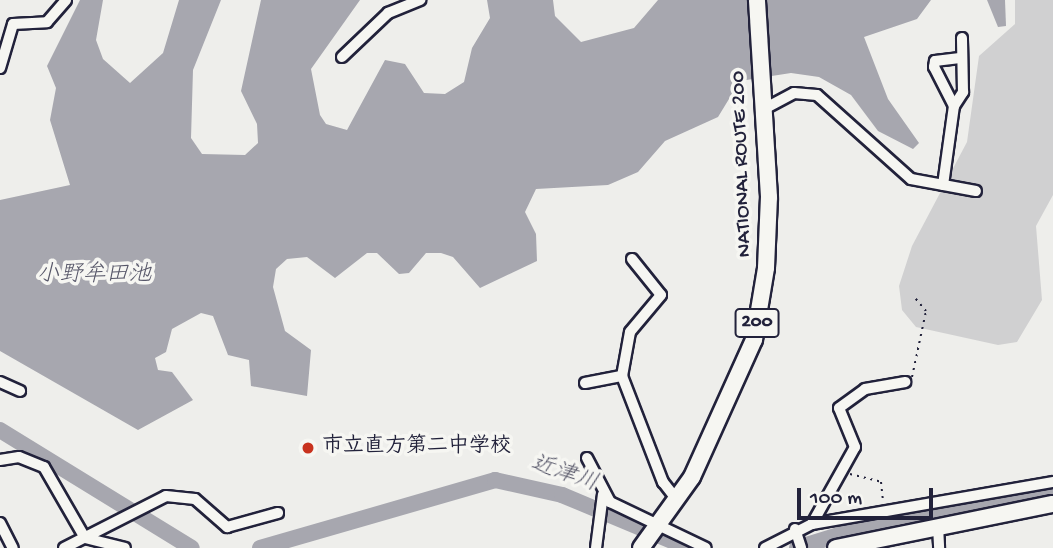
<!DOCTYPE html>
<meta charset="utf-8">
<style>
body{margin:0}
#map{position:relative;width:1053px;height:548px;overflow:hidden;background:#eeeeeb;font-family:"Gochi Hand","Klee One",sans-serif}
div>[style]{position:absolute}
.green>*{inset:0;background:#d0d0d1}
.water>*{inset:0;background:#a7a7af}
.river>*{height:16px;margin:-8px;padding:0 8px;transform-origin:8px;border-radius:8px;background:#a7a7af}
.path>*{height:2px;margin-top:-1px;transform-origin:0;background:repeating-linear-gradient(90deg,#22223b 0 2px,transparent 0 7px)}
.roads{filter:drop-shadow(2px 0 #22223b) drop-shadow(-2px 0 #22223b) drop-shadow(0 2px #22223b) drop-shadow(0 -2px #22223b)}
.minor>*{height:10px;margin:-5px;padding:0 5px;transform-origin:5px;border-radius:5px;background:#f6f6f2}
.primary>*{height:16px;margin:-8px;padding:0 8px;transform-origin:8px;border-radius:8px;background:#f6f6f2}
.trunk>*{height:16px;margin:-8px;padding:0 8px;transform-origin:8px;border-radius:8px;background:#f6f6f2}
.dots>*{width:19px;height:19px;translate:-50% -50%;box-sizing:border-box;border:4px solid #f6f6f2;border-radius:50%}
span{translate:-50% -50%;white-space:nowrap;text-align:center;line-height:1.15;-webkit-text-stroke:7px #f6f6f2;paint-order:stroke}
.shield-label span{padding:2px 5px;background:#f6f6f2;border:2px solid;border-radius:5px;-webkit-text-stroke-width:0}
.shield-label{font-size:19px;color:#22223b;font-weight:700}
.street-label{font-size:21px;color:#22223b}
.poi-label{font-size:21px;color:#22223b;font-weight:700}
.left{translate:0 -50%;text-align:left}
.water-label{font-size:23px;color:#575769;font-style:italic}
.scale{position:absolute;left:797px;top:488px;width:136px;height:32px;box-sizing:border-box;border:4px solid #22223b;border-top:0;padding-left:9px;font-size:21px;line-height:24px;white-space:nowrap;color:#22223b;-webkit-text-stroke:5px #f6f6f2;paint-order:stroke}
</style>
<div id="map">
<div class="green">
<div style="clip-path:polygon(1015px 0,1053px 0,1053px 195px,1036px 226px,1042px 300px,1017px 342px,998px 345px,916px 327px,902px 310px,899px 286px,912px 246px,967px 142px,979px 56px,1015px 24px)"></div>
</div>
<div class="water">
<div style="clip-path:polygon(80px 0,103px 0,96px 40px,103px 59px,130px 83px,163px 53px,179px 0,221px 0,193px 70px,191px 138px,202px 154px,245px 155px,258px 143px,257px 124px,241px 91px,261px 0,360px 0,311px 69px,320px 115px,326px 124px,347px 130px,385px 60px,405px 64px,424px 93px,445px 94px,464px 82px,472px 48px,490px 18px,487px 0,553px 0,555px 16px,581px 42px,634px 28px,658px 0,931px 0,917px 19px,864px 37px,888px 99px,919px 143px,913px 149px,878px 131px,851px 95px,819px 77px,791px 73px,740px 81px,718px 117px,665px 141px,638px 172px,608px 185px,536px 189px,525px 212px,536px 234px,537px 261px,480px 288px,453px 257px,441px 253px,426px 253px,409px 273px,399px 274px,377px 253px,367px 253px,335px 278px,307px 257px,287px 259px,276px 269px,273px 287px,285px 331px,311px 350px,307px 396px,251px 386px,249px 360px,228px 355px,213px 316px,201px 313px,172px 329px,166px 352px,155px 358px,158px 370px,172px 372px,193px 400px,138px 430px,0 351px,0 200px,70px 185px,50px 120px,56px 88px,47px 66px)"></div>
<div style="clip-path:polygon(987px 0,1005px 0,1006px 26px,998px 27px)"></div>
</div>
<div class="river">
<div style="left:0;top:430px;width:225px;rotate:31.6deg"></div>
<div style="left:260px;top:548px;width:245px;rotate:-16.1deg"></div>
<div style="left:495px;top:480px;width:69px;rotate:12.6deg"></div>
<div style="left:562px;top:495px;width:138px;rotate:22.7deg"></div>
<div style="left:797px;top:548px;width:108px;rotate:-17.3deg"></div>
<div style="left:900px;top:516px;width:155px;rotate:-9.3deg"></div>
</div>
<div class="path">
<div style="left:912px;top:377px;width:67px;rotate:-78deg"></div>
<div style="left:926px;top:311px;width:16px;rotate:-130deg"></div>
<div style="left:850px;top:474px;width:32px;rotate:14deg"></div>
<div style="left:881px;top:482px;width:20px;rotate:84deg"></div>
</div>
<div class="roads">
<div class="minor">
<div style="left:342px;top:57px;width:64px;rotate:-43.7deg"></div>
<div style="left:388px;top:13px;width:35px;rotate:-22deg"></div>
<div style="left:0;top:68px;width:46px;rotate:-73.5deg"></div>
<div style="left:13px;top:24px;width:34px;rotate:-3deg"></div>
<div style="left:47px;top:22px;width:29px;rotate:-49deg"></div>
<div style="left:954px;top:106px;width:44px;rotate:-117.1deg"></div>
<div style="left:934px;top:67px;width:6px;rotate:-81deg"></div>
<div style="left:935px;top:61px;width:25px;rotate:-7deg"></div>
<div style="left:764px;top:109px;width:34px;rotate:-28deg"></div>
<div style="left:794px;top:93px;width:23px;rotate:5deg"></div>
<div style="left:817px;top:95px;width:126px;rotate:41.8deg"></div>
<div style="left:911px;top:179px;width:66px;rotate:10.5deg"></div>
<div style="left:943px;top:185px;width:80px;rotate:-82.1deg"></div>
<div style="left:954px;top:106px;width:17px;rotate:-57deg"></div>
<div style="left:963px;top:92px;width:54px;rotate:-91.1deg"></div>
<div style="left:632px;top:259px;width:46px;rotate:51.1deg"></div>
<div style="left:661px;top:295px;width:48px;rotate:130deg"></div>
<div style="left:630px;top:332px;width:45px;rotate:100.3deg"></div>
<div style="left:622px;top:376px;width:114px;rotate:68.9deg"></div>
<div style="left:663px;top:482px;width:23px;rotate:52deg"></div>
<div style="left:0;top:382px;width:22px;rotate:24deg"></div>
<div style="left:585px;top:383px;width:38px;rotate:-11deg"></div>
<div style="left:587px;top:458px;width:50px;rotate:62.4deg"></div>
<div style="left:610px;top:502px;width:106px;rotate:25.6deg"></div>
<div style="left:0;top:460px;width:19px;rotate:-9deg"></div>
<div style="left:19px;top:457px;width:27px;rotate:22deg"></div>
<div style="left:44px;top:467px;width:82px;rotate:60deg"></div>
<div style="left:85px;top:538px;width:41px;rotate:14deg"></div>
<div style="left:0;top:523px;width:28px;rotate:63deg"></div>
<div style="left:812px;top:524px;width:88px;rotate:-60.8deg"></div>
<div style="left:855px;top:447px;width:42px;rotate:-112.3deg"></div>
<div style="left:839px;top:408px;width:32px;rotate:-36deg"></div>
<div style="left:865px;top:389px;width:41px;rotate:-9.9deg"></div>
<div style="left:938px;top:526px;width:22px;rotate:87deg"></div>
<div style="left:795px;top:529px;width:20px;rotate:72deg"></div>
<div style="left:64px;top:548px;width:114px;rotate:-27deg"></div>
<div style="left:166px;top:496px;width:29px;rotate:6deg"></div>
<div style="left:195px;top:499px;width:43px;rotate:41.2deg"></div>
<div style="left:227px;top:527px;width:53px;rotate:-15.4deg"></div>
<div style="left:596px;top:548px;width:54px;rotate:-82.6deg"></div>
<div style="left:765px;top:548px;width:53px;rotate:-27.1deg"></div>
<div style="left:812px;top:524px;width:245px;rotate:-9.9deg"></div>
</div>
<div class="primary">
<div style="left:836px;top:548px;width:221px;rotate:-11.5deg"></div>
</div>
<div class="trunk">
<div style="left:641px;top:548px;width:87px;rotate:-54.3deg"></div>
<div style="left:692px;top:477px;width:150px;rotate:-65.7deg"></div>
<div style="left:754px;top:340px;width:73px;rotate:-80.5deg"></div>
<div style="left:766px;top:268px;width:71px;rotate:-87.6deg"></div>
<div style="left:769px;top:197px;width:197px;rotate:-93.5deg"></div>
</div>
</div>
<div class="dots">
<div style="left:308px;top:448px;background:#c8321e"></div>
</div>
<div class="shield-label">
<span style="left:757px;top:323px">200</span>
</div>
<div class="street-label">
<span style="left:743px;top:164px;rotate:-92deg">NATIONAL ROUTE 200</span>
</div>
<div class="poi-label">
<span class="left" style="left:322px;top:448px">市立直方第二中学校</span>
</div>
<div class="water-label">
<span style="left:94px;top:276px">小野牟田池</span>
<span style="left:564px;top:475px;rotate:19deg">近津川</span>
</div>
<div class="scale">100 m</div>
</div>
